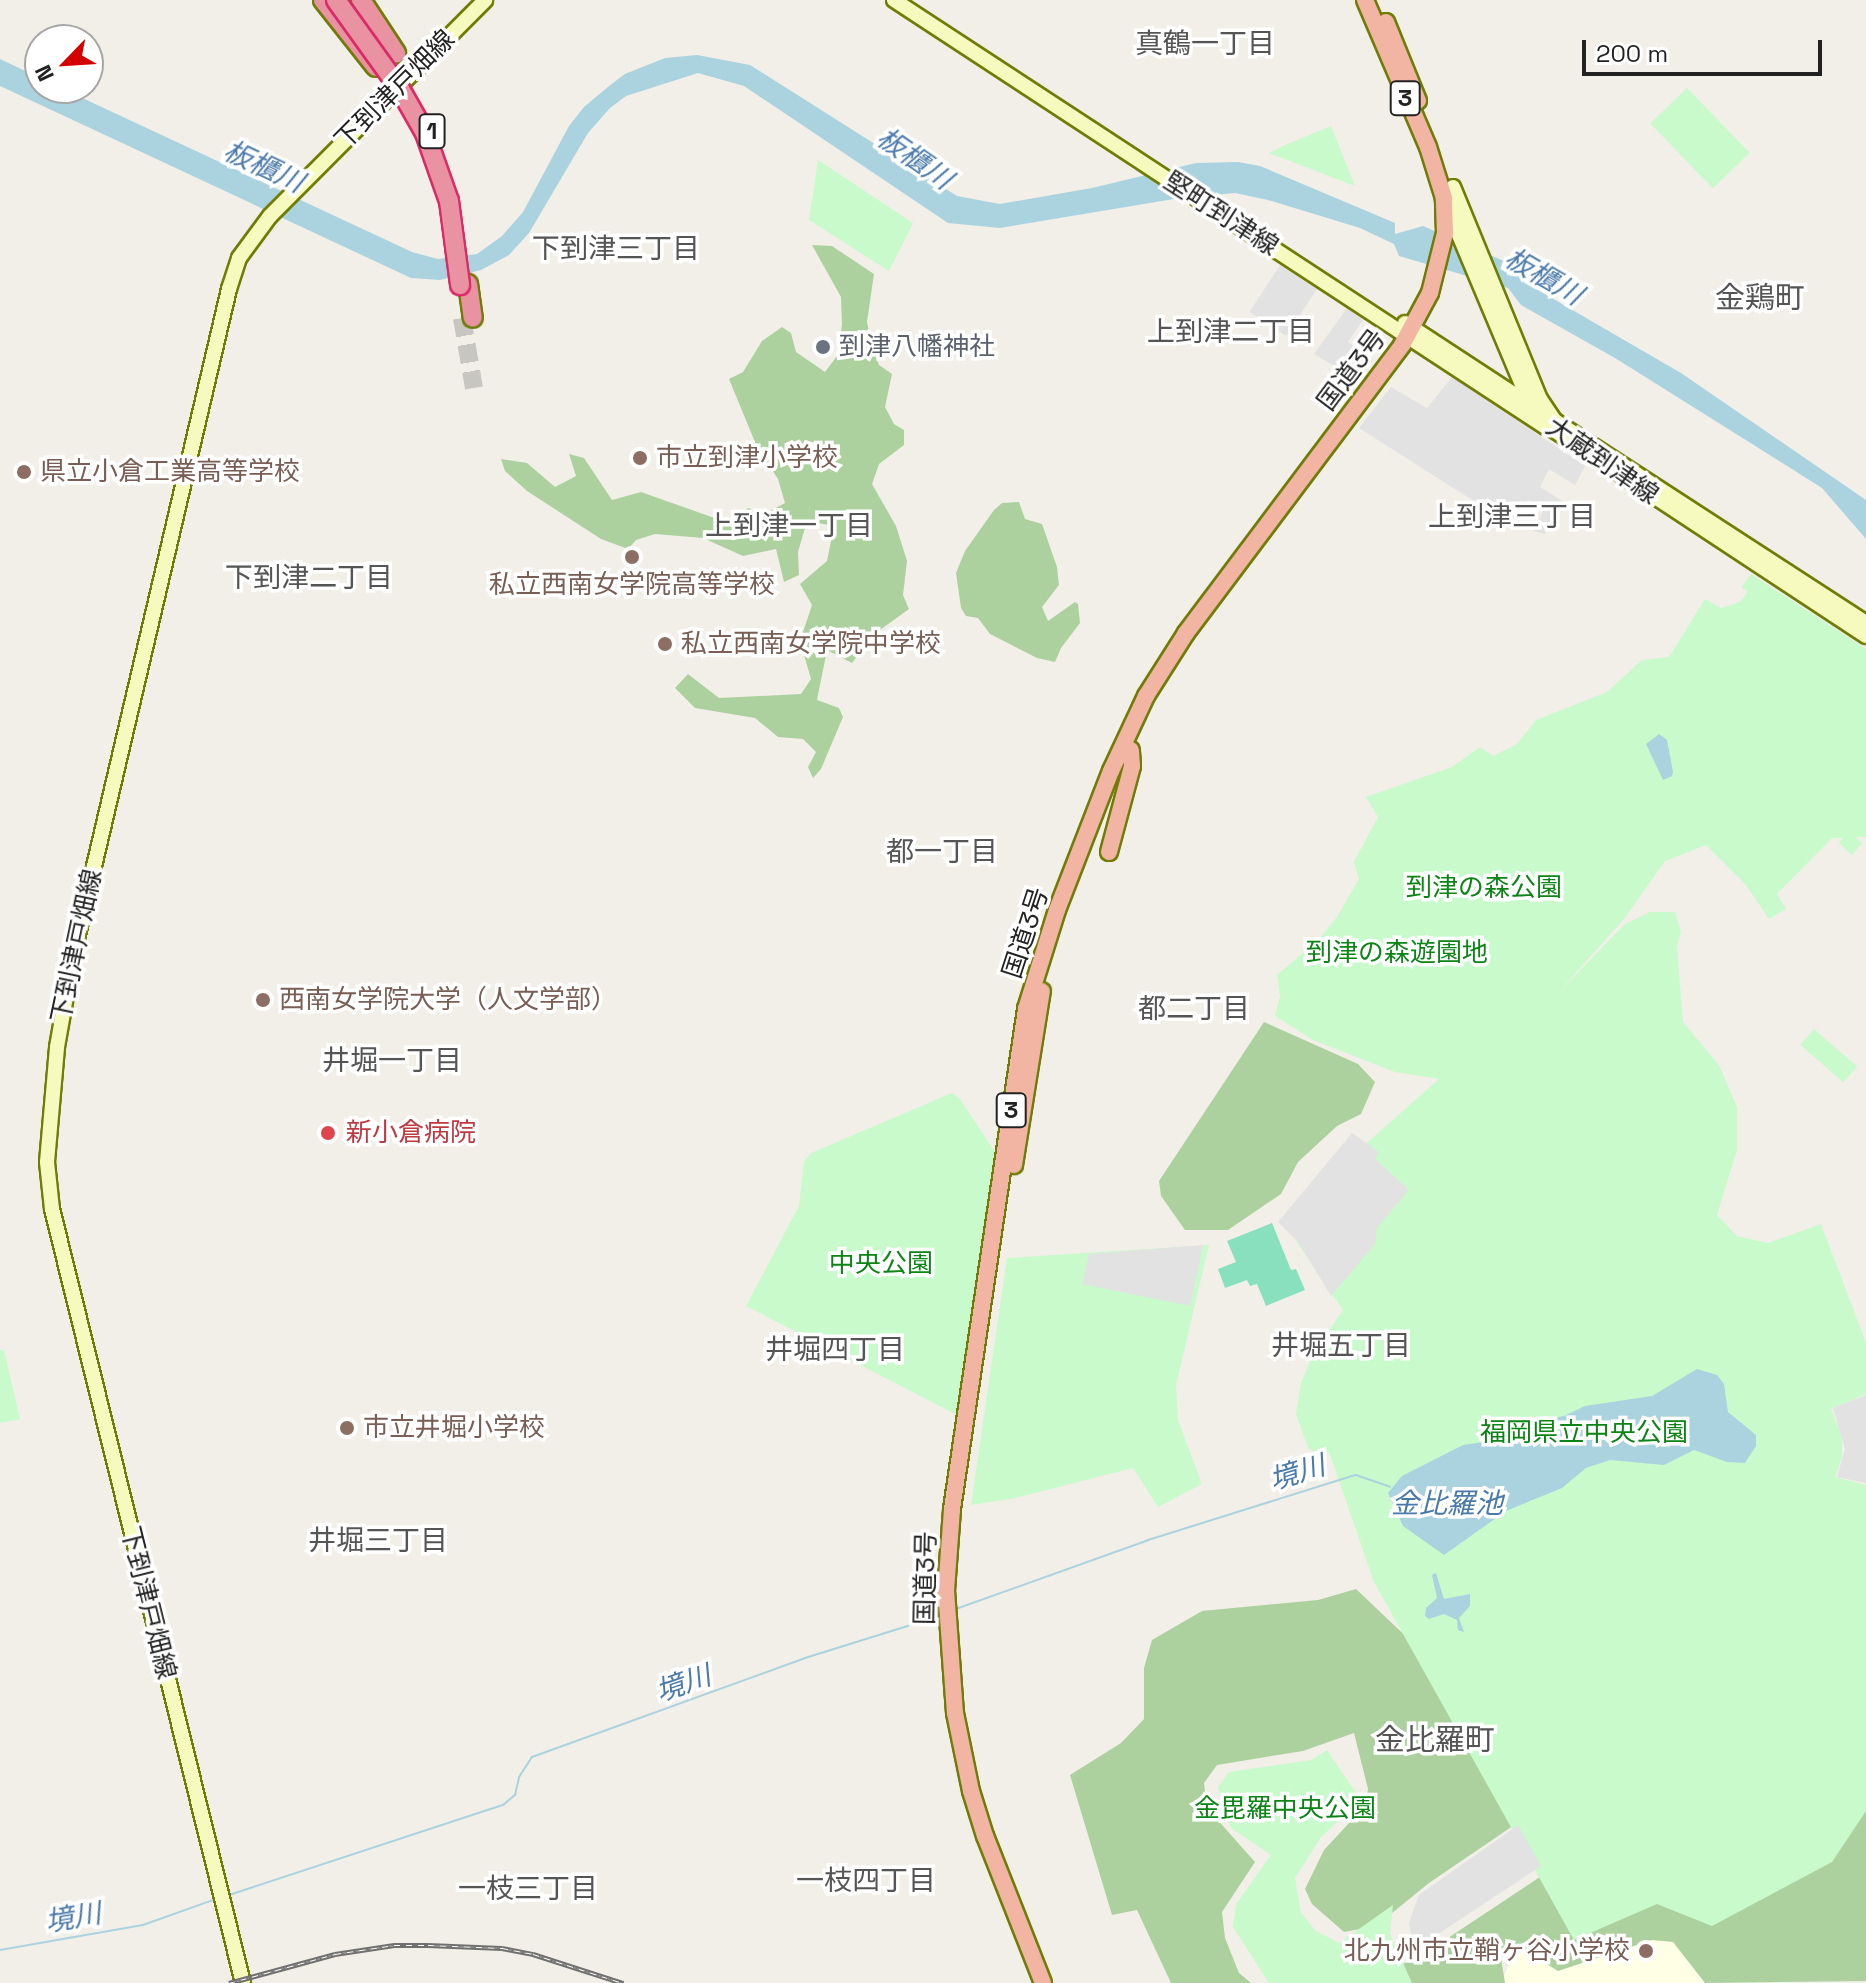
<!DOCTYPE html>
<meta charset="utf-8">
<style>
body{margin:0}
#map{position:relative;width:1866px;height:1983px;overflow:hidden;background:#f2efe9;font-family:"Space Grotesk","Noto Sans JP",sans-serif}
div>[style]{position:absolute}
.education>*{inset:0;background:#ffffe5}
.forest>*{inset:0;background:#add19e}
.park>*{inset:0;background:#c8facc;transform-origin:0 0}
.pitch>*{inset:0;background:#88e0be}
.parking>*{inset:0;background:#e2e2e2;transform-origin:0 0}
.water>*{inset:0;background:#aad3df}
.stream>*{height:2px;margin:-1px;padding:0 1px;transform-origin:1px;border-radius:1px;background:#aad3df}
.motorway-tunnel>*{height:18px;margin-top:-9px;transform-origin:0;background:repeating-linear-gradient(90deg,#c8c6c1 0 18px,transparent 0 27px)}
.roads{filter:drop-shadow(2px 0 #707d05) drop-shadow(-2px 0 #707d05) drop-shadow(0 2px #707d05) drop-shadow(0 -2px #707d05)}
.secondary>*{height:14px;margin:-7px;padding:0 7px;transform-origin:7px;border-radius:7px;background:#f7fabf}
.trunk>*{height:16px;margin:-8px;padding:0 8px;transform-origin:8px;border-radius:8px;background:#f2b4a3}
.motorway>*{height:18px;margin:-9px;padding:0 9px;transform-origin:9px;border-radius:9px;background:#e892a2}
.rail>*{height:5px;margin-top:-2.5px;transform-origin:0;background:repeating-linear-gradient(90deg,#fff 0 6px,#707070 0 12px);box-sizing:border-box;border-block:2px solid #707070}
.bridges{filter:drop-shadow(2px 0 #dc2a67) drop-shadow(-2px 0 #dc2a67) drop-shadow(0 2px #dc2a67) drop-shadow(0 -2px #dc2a67)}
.motorway-bridge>*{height:18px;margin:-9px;padding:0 9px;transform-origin:9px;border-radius:9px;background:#e892a2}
.dots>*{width:22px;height:22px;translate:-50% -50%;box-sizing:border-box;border:4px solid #fff;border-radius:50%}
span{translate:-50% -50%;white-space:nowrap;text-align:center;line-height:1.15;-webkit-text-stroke:7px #fff;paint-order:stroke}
.shield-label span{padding:2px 6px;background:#fff;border:2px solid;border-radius:6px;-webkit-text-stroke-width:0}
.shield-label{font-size:24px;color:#222;font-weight:700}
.street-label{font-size:26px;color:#222}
.worship-label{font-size:26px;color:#5b616d}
.left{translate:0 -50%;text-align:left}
.education-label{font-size:26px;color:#785e54}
.right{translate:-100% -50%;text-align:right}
.park-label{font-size:26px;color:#0c8416}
.health-label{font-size:26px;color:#be3a42}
.neighbourhood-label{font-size:28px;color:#555}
.water-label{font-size:28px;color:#4a7aab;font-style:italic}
.quarter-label{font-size:30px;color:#555}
.north{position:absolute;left:24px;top:24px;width:80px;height:80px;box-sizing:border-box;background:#fff;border:2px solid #a7a7a7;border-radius:50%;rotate:245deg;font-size:22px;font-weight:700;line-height:32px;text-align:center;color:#222}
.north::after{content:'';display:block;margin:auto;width:28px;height:36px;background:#d40000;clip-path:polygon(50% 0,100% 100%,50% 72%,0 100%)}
.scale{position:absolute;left:1582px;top:40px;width:240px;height:36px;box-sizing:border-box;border:4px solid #222;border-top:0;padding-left:10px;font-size:24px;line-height:28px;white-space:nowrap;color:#222;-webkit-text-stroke:6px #fff;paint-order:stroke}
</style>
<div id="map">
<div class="education">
<div style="clip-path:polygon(1680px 1929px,1718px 1983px,1501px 1983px,1521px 1937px)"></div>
</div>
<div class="forest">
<div style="clip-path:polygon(812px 245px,832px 246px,874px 274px,867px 322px,872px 347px,879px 365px,892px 374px,885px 407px,894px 424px,904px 430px,904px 445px,879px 464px,872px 484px,896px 526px,907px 561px,903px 595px,909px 609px,873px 635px,852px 663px,827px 650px,817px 700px,839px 708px,843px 717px,821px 769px,813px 778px,808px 767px,816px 752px,803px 739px,778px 737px,755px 718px,695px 708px,675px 688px,688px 674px,719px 698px,801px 694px,811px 679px,800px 641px,812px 605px,800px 584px,827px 561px,834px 526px,807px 521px,798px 552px,799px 575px,784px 582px,776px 549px,743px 556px,703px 538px,655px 534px,636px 540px,628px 549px,601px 539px,527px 491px,505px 471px,501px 459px,527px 463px,555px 487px,576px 476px,569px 454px,584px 458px,612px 500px,641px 492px,723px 521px,749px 508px,761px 516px,785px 503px,778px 479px,757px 447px,729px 379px,743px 372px,762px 341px,782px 327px,791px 333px,796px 352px,825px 372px,837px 356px,842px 325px,841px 297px)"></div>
<div style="clip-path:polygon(1019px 502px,1025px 519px,1042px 524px,1057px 567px,1059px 585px,1042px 607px,1048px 621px,1075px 602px,1078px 604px,1080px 623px,1061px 648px,1055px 662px,1037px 658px,990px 634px,978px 618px,966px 616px,961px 608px,956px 573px,965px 551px,994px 510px,1002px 503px)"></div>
<div style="clip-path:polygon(1264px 1022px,1358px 1064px,1375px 1082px,1361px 1114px,1337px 1126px,1298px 1162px,1281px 1194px,1228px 1230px,1185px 1230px,1161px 1196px,1159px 1181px)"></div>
<div style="clip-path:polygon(1866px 1497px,1866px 1981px,1705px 1983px,1673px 1942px,1652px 1940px,1558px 1971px,1522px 1949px,1500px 1952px,1505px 1983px,1384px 1983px,1387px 1973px,1439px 1944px,1546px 1873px,1526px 1817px,1429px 1883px,1376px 1926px,1344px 1932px,1312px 1904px,1305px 1889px,1324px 1850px,1364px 1807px,1368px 1789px,1354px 1733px,1303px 1751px,1217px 1765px,1204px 1783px,1207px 1808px,1255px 1862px,1222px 1912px,1225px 1938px,1239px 1973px,1251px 1983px,1171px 1983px,1137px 1910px,1112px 1915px,1070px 1775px,1121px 1743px,1144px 1719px,1144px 1668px,1152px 1640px,1202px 1611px,1318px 1600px,1356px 1589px,1435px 1664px)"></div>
</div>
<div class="park">
<div style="left:1687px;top:88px;width:90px;height:51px;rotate:46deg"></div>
<div style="clip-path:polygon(1331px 126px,1355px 186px,1269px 153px,1283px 146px)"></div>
<div style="clip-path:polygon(818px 160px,913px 223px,889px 271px,809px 220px)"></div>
<div style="clip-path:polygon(1751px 574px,1866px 649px,1866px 837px,1855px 837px,1862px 843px,1852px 855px,1839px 843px,1843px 838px,1832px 838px,1777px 894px,1786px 909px,1769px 919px,1746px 885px,1706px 845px,1665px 861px,1624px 919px,1557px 994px,1625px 924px,1650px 912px,1675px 912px,1681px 931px,1677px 947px,1683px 1022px,1719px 1065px,1737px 1107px,1737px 1150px,1717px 1215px,1737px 1236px,1768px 1243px,1821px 1224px,1866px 1343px,1866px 1394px,1831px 1409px,1842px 1437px,1842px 1457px,1835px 1477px,1866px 1485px,1866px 1811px,1832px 1862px,1712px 1926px,1657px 1904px,1574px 1940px,1374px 1582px,1329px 1452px,1319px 1455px,1308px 1448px,1296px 1414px,1301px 1383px,1313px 1354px,1343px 1310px,1281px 1219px,1439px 1079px,1395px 1072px,1313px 1040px,1275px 1016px,1280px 996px,1277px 975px,1318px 940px,1337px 917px,1359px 879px,1354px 862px,1378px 817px,1366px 797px,1452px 767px,1480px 747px,1493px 756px,1517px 744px,1536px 720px,1607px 692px,1642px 660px,1669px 657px,1705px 599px,1721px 608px,1740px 602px,1748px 592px,1742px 587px)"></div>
<div style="left:1814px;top:1029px;width:57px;height:21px;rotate:41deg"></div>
<div style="clip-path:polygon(952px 1093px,960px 1099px,995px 1152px,957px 1415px,746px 1306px,799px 1206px,804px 1162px,811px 1153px)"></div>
<div style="clip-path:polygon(1209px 1245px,1176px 1385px,1178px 1420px,1202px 1484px,1158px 1507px,1133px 1468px,1015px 1498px,971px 1505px,1007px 1258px)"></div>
<div style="clip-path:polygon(0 1350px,4px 1350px,20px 1419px,0 1423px)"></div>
<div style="clip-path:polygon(1327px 1750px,1361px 1800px,1321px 1837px,1295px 1878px,1301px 1913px,1316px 1931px,1339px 1943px,1393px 1905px,1390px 1934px,1412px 1983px,1269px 1983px,1233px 1927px,1236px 1904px,1271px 1855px,1231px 1828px,1218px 1787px,1229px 1772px,1311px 1760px)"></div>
</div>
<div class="pitch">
<div style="clip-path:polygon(1272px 1223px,1291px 1270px,1296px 1269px,1305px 1290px,1266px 1306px,1257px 1284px,1250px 1286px,1247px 1280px,1225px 1288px,1218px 1269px,1236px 1262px,1227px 1241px)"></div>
</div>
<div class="parking">
<div style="left:1280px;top:265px;width:44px;height:56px;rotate:33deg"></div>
<div style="clip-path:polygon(1347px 308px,1363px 320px,1348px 342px,1373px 360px,1358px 380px,1314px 354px)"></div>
<div style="clip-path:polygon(1452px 377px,1585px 466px,1575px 485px,1549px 469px,1540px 487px,1564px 502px,1545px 534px,1533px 531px,1544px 510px,1528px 500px,1510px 524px,1359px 428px,1391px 387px,1427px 408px)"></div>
<div style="clip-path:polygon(1352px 1133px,1379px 1152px,1375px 1159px,1409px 1190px,1376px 1229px,1376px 1243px,1331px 1296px,1299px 1243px,1278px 1222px)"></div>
<div style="clip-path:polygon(1203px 1245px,1190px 1306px,1082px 1284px,1089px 1254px)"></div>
<div style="clip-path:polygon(1866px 1395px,1866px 1483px,1837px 1477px,1845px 1449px,1833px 1408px)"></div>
<div style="clip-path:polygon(1518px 1825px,1541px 1866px,1414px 1950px,1409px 1923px,1419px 1895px)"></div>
</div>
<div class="water">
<div style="clip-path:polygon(697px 55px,750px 65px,957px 196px,1000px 204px,1092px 188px,1196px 163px,1238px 162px,1260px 166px,1395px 223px,1395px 234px,1423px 226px,1504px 261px,1531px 286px,1681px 373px,1866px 500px,1866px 539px,1822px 488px,1615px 358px,1521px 305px,1508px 288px,1399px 256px,1394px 244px,1360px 228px,1268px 200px,1235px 193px,1180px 198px,1000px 228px,948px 223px,744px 86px,698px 73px,626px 96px,610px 108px,588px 133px,529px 233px,509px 255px,481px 270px,440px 280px,411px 278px,0 86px,0 59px,40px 78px,40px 88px,61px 88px,412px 252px,438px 259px,477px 254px,502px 236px,523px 212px,569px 126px,584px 107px,609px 86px,625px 74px,665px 58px)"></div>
<div style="clip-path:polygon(1659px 734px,1667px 740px,1673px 772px,1672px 776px,1663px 780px,1646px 744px)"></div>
<div style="clip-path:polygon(1697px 1369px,1717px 1375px,1724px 1384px,1728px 1412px,1756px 1435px,1756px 1446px,1745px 1463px,1727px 1462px,1694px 1450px,1664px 1465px,1610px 1460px,1586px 1468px,1562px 1488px,1506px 1511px,1444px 1555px,1403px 1526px,1388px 1493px,1402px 1476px,1463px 1445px,1484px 1442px,1530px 1422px,1564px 1416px,1585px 1406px,1652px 1396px)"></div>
<div style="clip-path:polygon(1436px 1573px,1444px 1599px,1470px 1594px,1470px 1606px,1459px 1618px,1464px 1632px,1458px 1630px,1457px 1620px,1444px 1614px,1429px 1619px,1425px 1616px,1426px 1608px,1437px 1598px,1432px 1575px)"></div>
</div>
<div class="stream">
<div style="left:953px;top:1610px;width:207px;rotate:-19.7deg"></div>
<div style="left:1148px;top:1540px;width:218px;rotate:-17.4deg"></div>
<div style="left:1356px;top:1475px;width:36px;rotate:19deg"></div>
<div style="left:226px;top:1896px;width:292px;rotate:-18.2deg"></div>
<div style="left:503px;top:1805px;width:16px;rotate:-40deg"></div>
<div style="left:515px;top:1795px;width:18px;rotate:-77deg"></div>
<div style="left:519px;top:1777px;width:24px;rotate:-57deg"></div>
<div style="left:532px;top:1757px;width:290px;rotate:-19.9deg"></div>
<div style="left:805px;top:1658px;width:141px;rotate:-17.3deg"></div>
<div style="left:0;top:1950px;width:145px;rotate:-9.9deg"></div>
<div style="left:143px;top:1925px;width:77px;rotate:-19.6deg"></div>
</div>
<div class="motorway-tunnel">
<div style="left:462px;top:318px;width:71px;rotate:80.3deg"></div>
</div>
<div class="roads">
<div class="secondary">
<div style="left:894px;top:0;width:781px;rotate:33.24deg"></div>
<div style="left:1453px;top:187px;width:229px;rotate:67.7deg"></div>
<div style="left:1540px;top:399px;width:27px;rotate:56deg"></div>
<div style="left:1555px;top:421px;width:371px;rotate:33deg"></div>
<div style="left:1446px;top:204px;width:219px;rotate:67.2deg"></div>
<div style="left:1405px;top:323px;width:179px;rotate:33.2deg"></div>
<div style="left:1543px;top:423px;width:387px;rotate:33.4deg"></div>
<div style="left:243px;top:1983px;width:797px;rotate:-103.86deg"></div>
<div style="left:52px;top:1209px;width:47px;rotate:-96.1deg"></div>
<div style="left:47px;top:1162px;width:115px;rotate:-85deg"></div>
<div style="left:57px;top:1047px;width:97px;rotate:-79.9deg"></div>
<div style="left:74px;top:952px;width:681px;rotate:-76.84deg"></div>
<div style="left:229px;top:289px;width:33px;rotate:-72deg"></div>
<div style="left:239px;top:258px;width:52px;rotate:-53.6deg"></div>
<div style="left:270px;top:216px;width:305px;rotate:-45.1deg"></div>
</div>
<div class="trunk">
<div style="left:1386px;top:22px;width:85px;rotate:67.9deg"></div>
<div style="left:1109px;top:852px;width:89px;rotate:-75deg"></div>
<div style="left:1132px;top:766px;width:16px;rotate:-94deg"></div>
<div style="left:1014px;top:1165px;width:176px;rotate:-80.9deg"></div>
<div style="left:1043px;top:1983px;width:158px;rotate:-111.5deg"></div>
<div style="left:985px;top:1836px;width:47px;rotate:-107.3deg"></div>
<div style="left:971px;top:1791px;width:80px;rotate:-101.6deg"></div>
<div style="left:955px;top:1713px;width:122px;rotate:-94.2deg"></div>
<div style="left:946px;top:1591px;width:82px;rotate:-85.8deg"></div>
<div style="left:952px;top:1509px;width:505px;rotate:-81.58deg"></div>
<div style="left:1026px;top:1009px;width:104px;rotate:-72.6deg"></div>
<div style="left:1057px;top:910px;width:149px;rotate:-68.8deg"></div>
<div style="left:1111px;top:771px;width:83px;rotate:-65deg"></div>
<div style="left:1146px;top:696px;width:75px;rotate:-57.6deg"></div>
<div style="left:1186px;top:633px;width:360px;rotate:-53.1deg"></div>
<div style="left:1402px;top:345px;width:59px;rotate:-61.7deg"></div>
<div style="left:1430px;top:293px;width:62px;rotate:-76deg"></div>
<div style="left:1445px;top:233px;width:35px;rotate:-92deg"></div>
<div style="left:1444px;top:198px;width:53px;rotate:-107.4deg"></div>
<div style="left:1428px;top:147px;width:160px;rotate:-113.2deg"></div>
</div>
<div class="motorway">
<div style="left:323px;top:0;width:85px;rotate:51.7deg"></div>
<div style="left:361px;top:0;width:64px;rotate:56.6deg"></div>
<div style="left:468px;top:284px;width:34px;rotate:82deg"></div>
</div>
</div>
<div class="rail">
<div style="left:229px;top:1983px;width:110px;rotate:-15.3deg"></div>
<div style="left:335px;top:1954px;width:60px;rotate:-8.7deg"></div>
<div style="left:394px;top:1945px;width:34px"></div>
<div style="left:428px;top:1945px;width:74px;rotate:2.3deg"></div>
<div style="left:502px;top:1948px;width:32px;rotate:11deg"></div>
<div style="left:533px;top:1954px;width:95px;rotate:17.9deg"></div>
</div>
<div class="bridges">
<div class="motorway-bridge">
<div style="left:336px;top:0;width:110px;rotate:54.3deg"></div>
<div style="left:400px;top:89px;width:51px;rotate:60.4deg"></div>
<div style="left:425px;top:133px;width:72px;rotate:70.6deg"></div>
<div style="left:449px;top:201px;width:85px;rotate:82.5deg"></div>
</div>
</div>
<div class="dots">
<div style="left:823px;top:347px;background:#6b7280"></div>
<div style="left:640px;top:458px;background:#8d6e63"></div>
<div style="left:24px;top:472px;background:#8d6e63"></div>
<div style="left:632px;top:557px;background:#8d6e63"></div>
<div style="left:665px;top:644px;background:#8d6e63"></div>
<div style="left:263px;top:1000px;background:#8d6e63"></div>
<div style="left:328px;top:1133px;background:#e0444e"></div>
<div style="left:347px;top:1428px;background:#8d6e63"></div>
<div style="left:1646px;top:1951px;background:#8d6e63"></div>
</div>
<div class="shield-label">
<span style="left:1405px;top:98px">3</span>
<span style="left:432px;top:131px">1</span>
<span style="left:1011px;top:1110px">3</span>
</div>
<div class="street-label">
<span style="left:395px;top:90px;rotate:-45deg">下到津戸畑線</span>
<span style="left:1221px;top:214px;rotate:33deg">堅町到津線</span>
<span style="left:1352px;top:370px;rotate:-53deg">国道3号</span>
<span style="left:1602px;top:461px;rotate:35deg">大蔵到津線</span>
<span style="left:1026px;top:933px;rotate:-72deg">国道3号</span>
<span style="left:77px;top:946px;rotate:-78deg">下到津戸畑線</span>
<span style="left:926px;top:1578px;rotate:-89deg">国道3号</span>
<span style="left:148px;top:1603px;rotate:76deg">下到津戸畑線</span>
</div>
<div class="worship-label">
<span class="left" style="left:839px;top:347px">到津八幡神社</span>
</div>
<div class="education-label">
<span class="left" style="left:656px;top:458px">市立到津小学校</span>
<span class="left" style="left:40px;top:472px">県立小倉工業高等学校</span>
<span style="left:632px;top:585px">私立西南女学院高等学校</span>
<span class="left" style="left:681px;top:644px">私立西南女学院中学校</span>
<span class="left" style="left:279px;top:1000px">西南女学院大学（人文学部）</span>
<span class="left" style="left:363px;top:1428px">市立井堀小学校</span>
<span class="right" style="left:1630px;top:1951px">北九州市立鞘ヶ谷小学校</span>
</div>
<div class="park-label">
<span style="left:1484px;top:888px">到津の森公園</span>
<span style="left:1397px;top:953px">到津の森遊園地</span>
<span style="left:881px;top:1264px">中央公園</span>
<span style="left:1584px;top:1433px">福岡県立中央公園</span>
<span style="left:1285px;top:1809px">金毘羅中央公園</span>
</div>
<div class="health-label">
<span class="left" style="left:346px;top:1133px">新小倉病院</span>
</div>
<div class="neighbourhood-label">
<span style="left:1205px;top:43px">真鶴一丁目</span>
<span style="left:616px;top:248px">下到津三丁目</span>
<span style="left:1231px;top:331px">上到津二丁目</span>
<span style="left:1512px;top:516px">上到津三丁目</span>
<span style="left:789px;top:525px">上到津一丁目</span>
<span style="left:309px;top:577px">下到津二丁目</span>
<span style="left:942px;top:851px">都一丁目</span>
<span style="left:1194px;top:1008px">都二丁目</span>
<span style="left:392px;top:1060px">井堀一丁目</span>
<span style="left:1341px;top:1345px">井堀五丁目</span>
<span style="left:835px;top:1349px">井堀四丁目</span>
<span style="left:378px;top:1540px">井堀三丁目</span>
<span style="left:866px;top:1880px">一枝四丁目</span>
<span style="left:528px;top:1888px">一枝三丁目</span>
</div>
<div class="water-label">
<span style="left:915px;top:158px;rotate:35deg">板櫃川</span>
<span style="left:264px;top:166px;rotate:25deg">板櫃川</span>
<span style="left:1544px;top:276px;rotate:30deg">板櫃川</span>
<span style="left:1297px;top:1472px;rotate:-17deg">境川</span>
<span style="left:1447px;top:1503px">金比羅池</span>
<span style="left:683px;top:1683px;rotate:-19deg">境川</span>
<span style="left:73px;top:1917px;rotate:-10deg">境川</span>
</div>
<div class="quarter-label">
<span style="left:1760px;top:298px">金鶏町</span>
<span style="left:1435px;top:1740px">金比羅町</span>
</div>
<div class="north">N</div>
<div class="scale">200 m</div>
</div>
